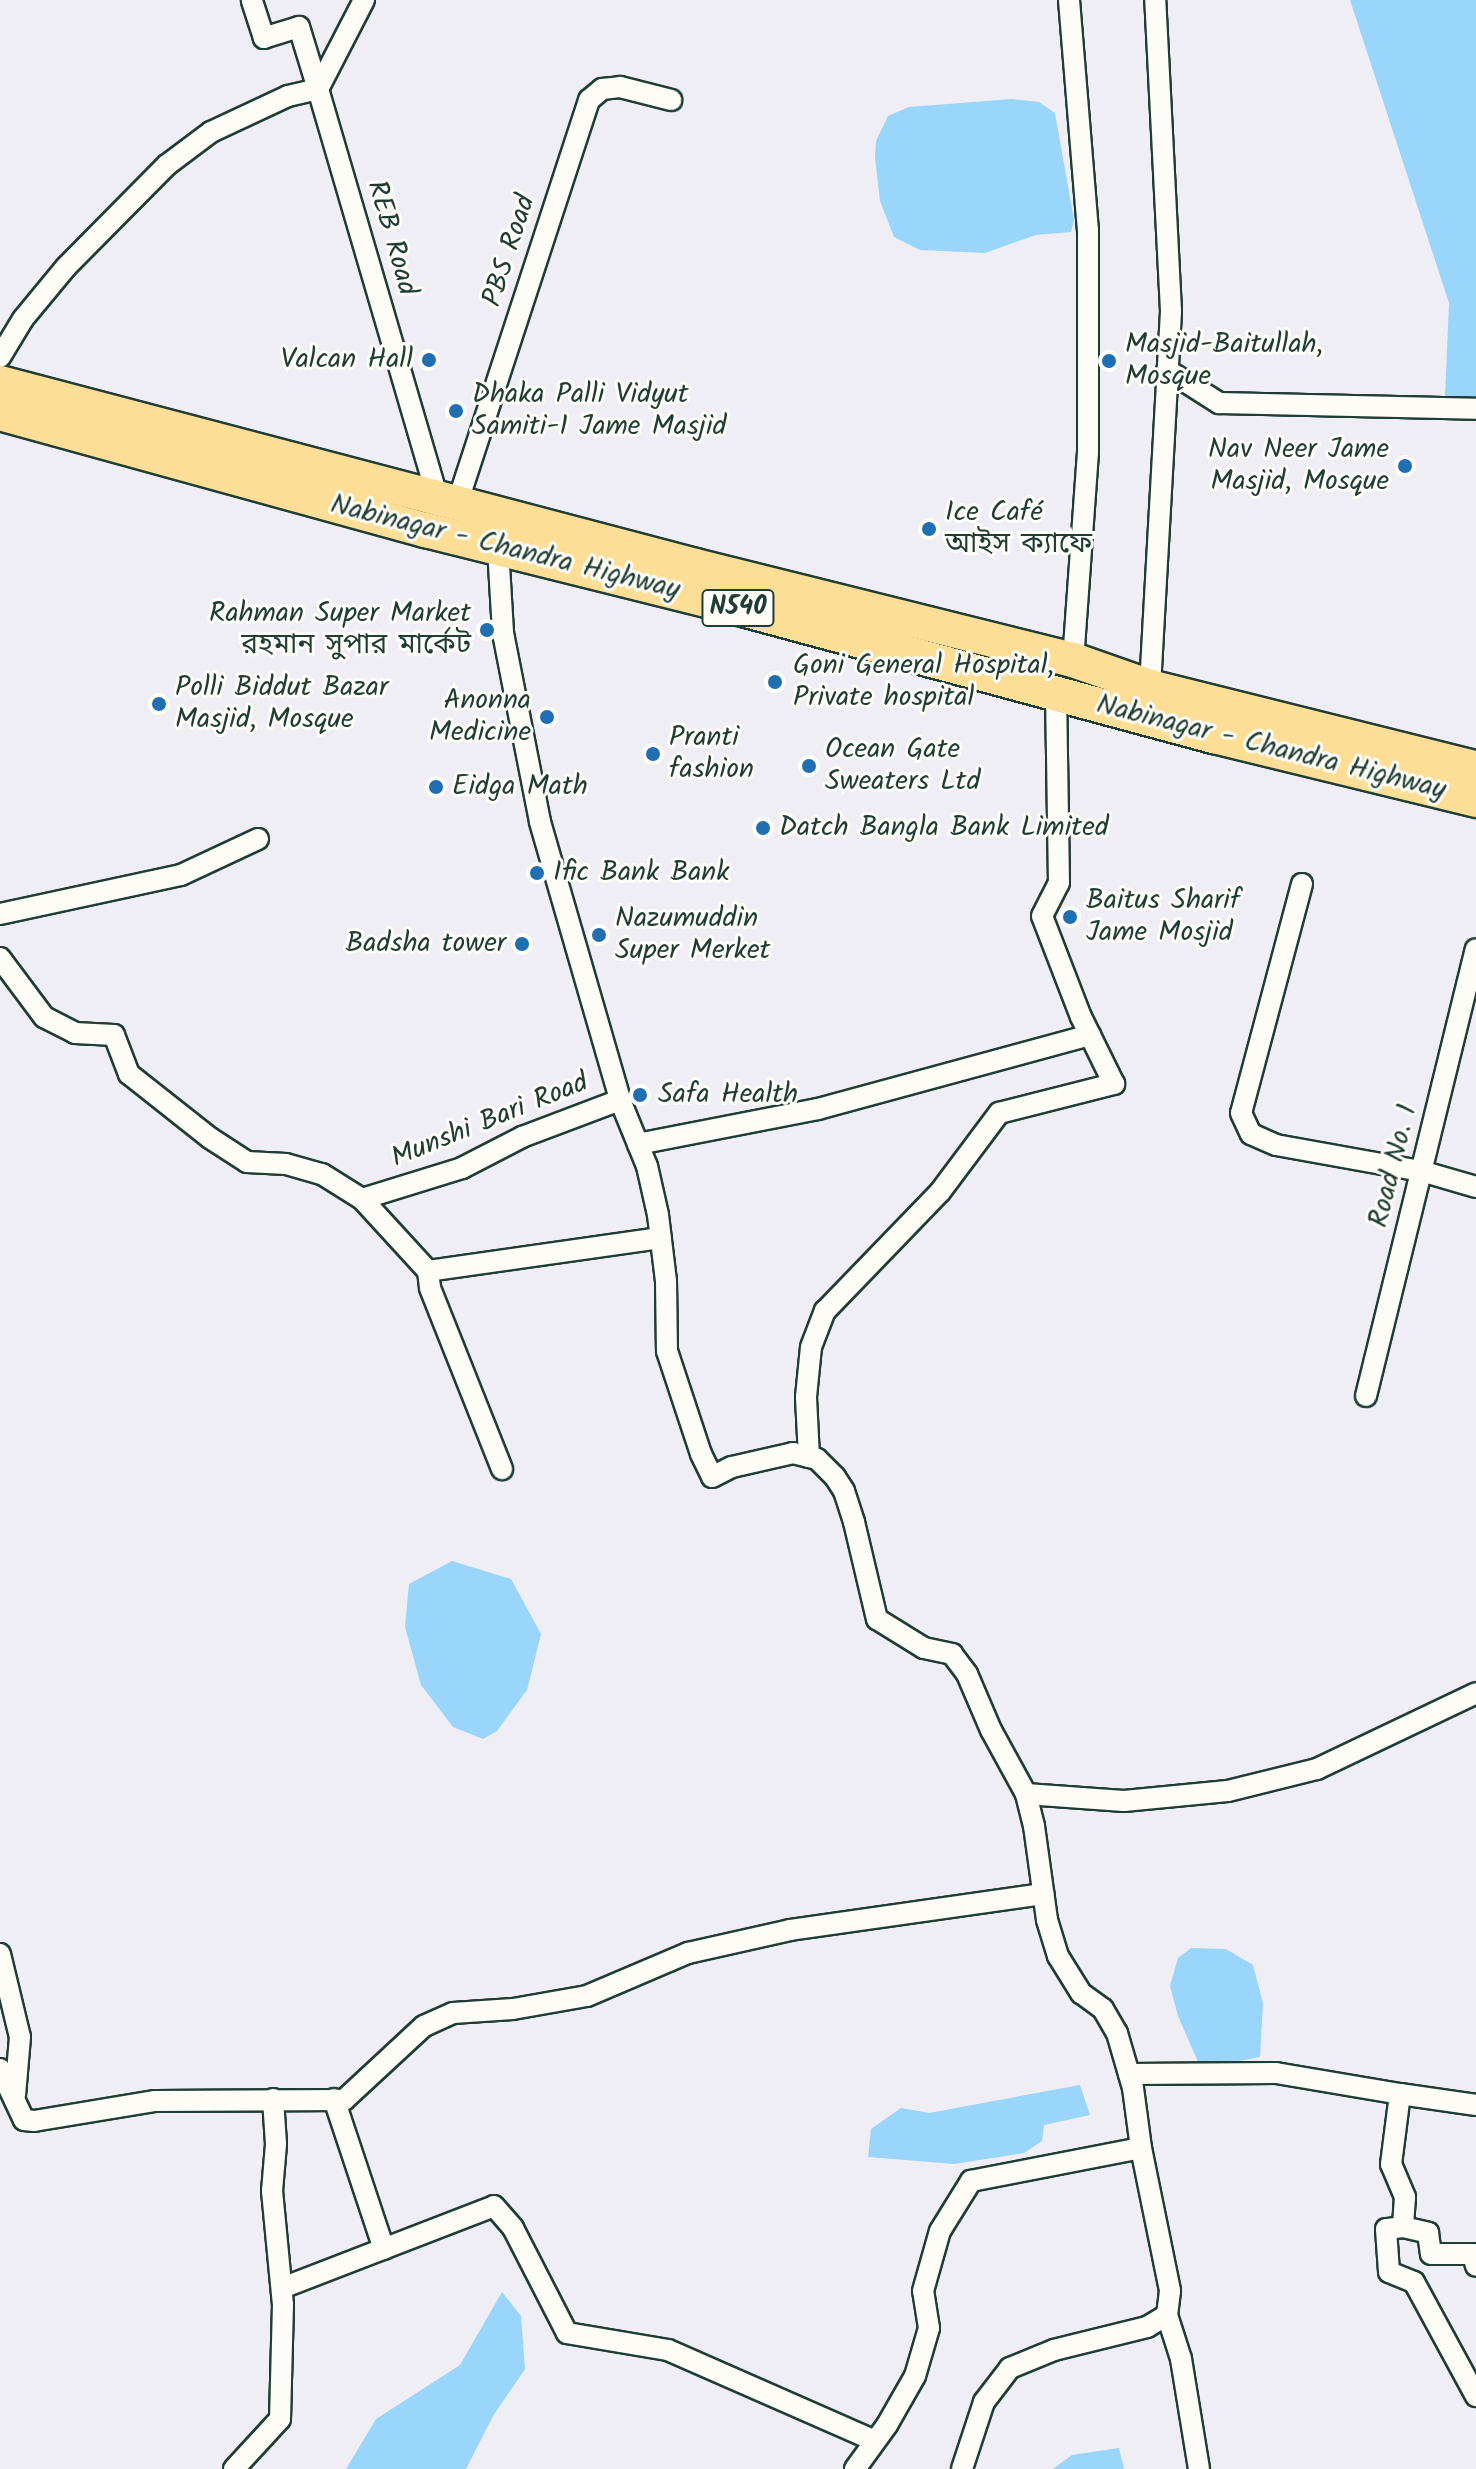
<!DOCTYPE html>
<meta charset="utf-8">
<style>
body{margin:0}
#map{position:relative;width:1476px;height:2469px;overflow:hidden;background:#efeef4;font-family:Kalam,"Noto Sans Bengali",sans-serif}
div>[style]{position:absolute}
.water>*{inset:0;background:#9ad5fb}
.roads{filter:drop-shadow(2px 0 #1f3d34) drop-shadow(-2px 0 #1f3d34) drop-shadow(0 2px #1f3d34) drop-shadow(0 -2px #1f3d34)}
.minor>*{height:20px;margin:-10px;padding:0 10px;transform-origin:10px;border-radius:10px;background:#fdfcf7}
.trunk>*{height:34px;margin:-17px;padding:0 17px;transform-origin:17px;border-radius:17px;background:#fdde96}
.dots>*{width:22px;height:22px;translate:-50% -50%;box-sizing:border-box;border:4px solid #fdfcf7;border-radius:50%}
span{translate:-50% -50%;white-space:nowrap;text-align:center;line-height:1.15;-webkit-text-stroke:6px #fdfcf7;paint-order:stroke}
.shield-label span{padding:2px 6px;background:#fdfcf7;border:2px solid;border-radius:6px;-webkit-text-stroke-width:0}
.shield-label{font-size:26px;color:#1f3d34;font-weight:700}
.street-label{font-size:28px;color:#1f3d34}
.poi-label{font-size:28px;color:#1f3d34}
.left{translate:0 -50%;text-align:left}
.right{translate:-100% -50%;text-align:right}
</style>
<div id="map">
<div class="water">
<div style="clip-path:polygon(1350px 0,1476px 0,1476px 398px,1445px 397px,1449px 303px)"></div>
<div style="clip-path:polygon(1012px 99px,1039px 102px,1055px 113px,1074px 220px,1071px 232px,1036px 235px,985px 253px,920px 250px,894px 237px,880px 201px,875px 157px,876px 141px,888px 116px,909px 107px)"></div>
<div style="clip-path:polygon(452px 1561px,511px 1579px,541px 1634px,527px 1690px,497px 1731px,483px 1739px,453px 1727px,421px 1685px,405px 1627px,409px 1584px)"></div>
<div style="clip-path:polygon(1191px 1948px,1226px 1949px,1253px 1965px,1263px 2003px,1260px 2057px,1218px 2065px,1198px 2062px,1178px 2016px,1170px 1986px,1178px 1958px)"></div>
<div style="clip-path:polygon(1080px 2085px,1090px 2115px,1044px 2125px,1042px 2141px,1024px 2153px,954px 2164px,868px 2157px,871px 2129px,901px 2108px,929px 2113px)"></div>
<div style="clip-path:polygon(502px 2292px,521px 2316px,525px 2369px,493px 2416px,466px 2469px,346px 2469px,376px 2419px,460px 2365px)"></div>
<div style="clip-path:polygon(1119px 2448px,1124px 2469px,1053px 2469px,1072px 2455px)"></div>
</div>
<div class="roads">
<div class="minor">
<div style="left:364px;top:0;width:100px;rotate:117.3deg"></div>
<div style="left:318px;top:89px;width:427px;rotate:73.7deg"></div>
<div style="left:1069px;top:0;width:231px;rotate:85.3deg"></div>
<div style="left:1088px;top:230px;width:222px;rotate:90deg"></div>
<div style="left:1088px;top:452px;width:209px;rotate:94.1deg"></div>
<div style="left:0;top:357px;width:44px;rotate:-58.8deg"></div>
<div style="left:23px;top:319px;width:67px;rotate:-50.4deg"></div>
<div style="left:66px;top:267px;width:144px;rotate:-45.3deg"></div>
<div style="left:167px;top:165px;width:55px;rotate:-36.9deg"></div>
<div style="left:211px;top:132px;width:85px;rotate:-25.1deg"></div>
<div style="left:288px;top:96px;width:31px;rotate:-13deg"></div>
<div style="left:318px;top:89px;width:65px;rotate:-107deg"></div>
<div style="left:299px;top:27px;width:37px;rotate:163deg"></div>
<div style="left:264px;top:38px;width:40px;rotate:-108deg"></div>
<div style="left:1167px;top:370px;width:62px;rotate:32.4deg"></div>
<div style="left:1219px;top:403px;width:257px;rotate:1.3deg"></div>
<div style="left:457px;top:504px;width:425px;rotate:-71.9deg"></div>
<div style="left:589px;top:100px;width:17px;rotate:-40deg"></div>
<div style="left:602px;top:89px;width:18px;rotate:-6deg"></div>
<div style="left:620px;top:87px;width:53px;rotate:14.3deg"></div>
<div style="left:498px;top:548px;width:85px;rotate:86.6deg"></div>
<div style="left:503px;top:633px;width:193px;rotate:78.9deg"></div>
<div style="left:540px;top:822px;width:289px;rotate:73.9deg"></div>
<div style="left:620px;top:1100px;width:71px;rotate:67.8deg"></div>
<div style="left:647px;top:1166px;width:50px;rotate:77.3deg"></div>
<div style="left:658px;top:1215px;width:66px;rotate:83.1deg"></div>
<div style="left:666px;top:1281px;width:70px;rotate:89.2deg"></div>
<div style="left:667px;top:1351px;width:108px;rotate:71.7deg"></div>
<div style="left:701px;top:1454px;width:25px;rotate:64deg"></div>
<div style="left:712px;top:1477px;width:22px;rotate:-27deg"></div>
<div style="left:732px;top:1467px;width:63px;rotate:-12.9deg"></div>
<div style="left:793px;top:1453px;width:25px;rotate:14deg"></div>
<div style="left:817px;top:1459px;width:25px;rotate:45deg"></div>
<div style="left:835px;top:1477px;width:17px;rotate:57deg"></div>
<div style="left:844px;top:1491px;width:33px;rotate:72deg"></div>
<div style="left:854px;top:1522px;width:100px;rotate:76.7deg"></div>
<div style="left:877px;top:1619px;width:55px;rotate:31.7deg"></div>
<div style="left:924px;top:1648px;width:29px;rotate:12deg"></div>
<div style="left:952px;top:1654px;width:25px;rotate:53deg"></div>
<div style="left:967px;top:1674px;width:61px;rotate:66.8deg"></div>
<div style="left:991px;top:1730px;width:73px;rotate:61.3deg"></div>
<div style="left:1026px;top:1794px;width:33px;rotate:76deg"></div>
<div style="left:1034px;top:1826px;width:95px;rotate:82.1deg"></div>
<div style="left:1047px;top:1920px;width:38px;rotate:73deg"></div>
<div style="left:1058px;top:1956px;width:44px;rotate:58.1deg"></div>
<div style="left:1081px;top:1993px;width:27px;rotate:36deg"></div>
<div style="left:1103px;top:2009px;width:28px;rotate:60deg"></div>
<div style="left:1117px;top:2033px;width:57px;rotate:73.8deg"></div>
<div style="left:1133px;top:2088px;width:61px;rotate:82.4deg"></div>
<div style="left:1141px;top:2148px;width:146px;rotate:78.5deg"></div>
<div style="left:1170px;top:2291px;width:24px;rotate:97deg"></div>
<div style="left:1167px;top:2315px;width:23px;rotate:149deg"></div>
<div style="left:1147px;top:2327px;width:96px;rotate:166.1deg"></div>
<div style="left:1054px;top:2350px;width:48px;rotate:157.8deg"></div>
<div style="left:1010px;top:2368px;width:43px;rotate:127.4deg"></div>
<div style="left:984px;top:2402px;width:71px;rotate:108.2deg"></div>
<div style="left:1150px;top:687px;width:377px;rotate:-86.8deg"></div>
<div style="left:1171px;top:311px;width:311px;rotate:-92.9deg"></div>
<div style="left:1302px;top:884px;width:237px;rotate:104.9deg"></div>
<div style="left:1241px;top:1113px;width:23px;rotate:65deg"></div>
<div style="left:1251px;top:1134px;width:27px;rotate:24deg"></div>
<div style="left:1276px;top:1145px;width:147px;rotate:10.2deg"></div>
<div style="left:1421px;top:1171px;width:57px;rotate:16.2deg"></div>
<div style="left:0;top:914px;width:185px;rotate:-12.2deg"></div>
<div style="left:181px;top:875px;width:85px;rotate:-25.1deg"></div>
<div style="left:0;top:958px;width:74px;rotate:53.3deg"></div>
<div style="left:44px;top:1017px;width:35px;rotate:27deg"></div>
<div style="left:75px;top:1033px;width:39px;rotate:3deg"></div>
<div style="left:114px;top:1035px;width:42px;rotate:69deg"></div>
<div style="left:129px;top:1074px;width:103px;rotate:38.3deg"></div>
<div style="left:210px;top:1138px;width:44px;rotate:33deg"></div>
<div style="left:247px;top:1162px;width:39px;rotate:3deg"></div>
<div style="left:286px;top:1164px;width:37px;rotate:16deg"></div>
<div style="left:322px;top:1174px;width:47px;rotate:32deg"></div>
<div style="left:362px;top:1199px;width:105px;rotate:-17.2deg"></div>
<div style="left:462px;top:1168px;width:68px;rotate:-27.3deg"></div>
<div style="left:522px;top:1137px;width:105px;rotate:-20.7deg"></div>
<div style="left:638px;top:1144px;width:183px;rotate:-11deg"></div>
<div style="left:818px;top:1109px;width:282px;rotate:-15.2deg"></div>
<div style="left:362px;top:1199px;width:98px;rotate:47.5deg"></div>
<div style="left:428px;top:1271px;width:17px;rotate:83deg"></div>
<div style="left:430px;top:1288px;width:195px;rotate:68.3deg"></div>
<div style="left:428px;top:1271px;width:235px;rotate:-8.1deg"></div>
<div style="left:1366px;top:1396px;width:460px;rotate:-76.2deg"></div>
<div style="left:809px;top:1457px;width:60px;rotate:-92.9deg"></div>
<div style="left:806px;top:1397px;width:50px;rotate:-84.3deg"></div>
<div style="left:811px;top:1347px;width:39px;rotate:-69deg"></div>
<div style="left:825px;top:1311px;width:165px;rotate:-46deg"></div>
<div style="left:940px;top:1192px;width:99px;rotate:-53.2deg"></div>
<div style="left:999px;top:1113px;width:119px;rotate:-14.2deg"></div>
<div style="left:1114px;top:1084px;width:75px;rotate:-116.2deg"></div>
<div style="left:1081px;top:1017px;width:108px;rotate:-111.1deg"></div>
<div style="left:1042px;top:916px;width:37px;rotate:-63deg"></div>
<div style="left:1059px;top:883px;width:190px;rotate:-90.9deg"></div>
<div style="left:1026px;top:1794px;width:98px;rotate:4.1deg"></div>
<div style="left:1124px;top:1801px;width:104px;rotate:-5.5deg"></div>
<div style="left:1228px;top:1791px;width:92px;rotate:-13.9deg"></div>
<div style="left:1317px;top:1769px;width:176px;rotate:-25.5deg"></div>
<div style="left:0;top:1954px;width:85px;rotate:76.5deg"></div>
<div style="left:20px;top:2037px;width:58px;rotate:94.9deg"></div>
<div style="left:0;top:2069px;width:56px;rotate:64.8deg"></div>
<div style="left:24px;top:2120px;width:10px;rotate:6deg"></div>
<div style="left:34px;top:2121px;width:123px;rotate:-9.4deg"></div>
<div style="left:155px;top:2101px;width:189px;rotate:-0.3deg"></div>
<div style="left:344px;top:2100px;width:109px;rotate:-42.8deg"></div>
<div style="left:424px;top:2026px;width:32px;rotate:-24deg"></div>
<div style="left:453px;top:2013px;width:60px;rotate:-3.8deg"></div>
<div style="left:513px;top:2009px;width:75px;rotate:-10deg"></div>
<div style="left:587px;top:1996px;width:110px;rotate:-23.1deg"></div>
<div style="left:688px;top:1953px;width:105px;rotate:-12.7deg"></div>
<div style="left:790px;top:1930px;width:256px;rotate:-8.1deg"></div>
<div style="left:1129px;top:2074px;width:147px;rotate:-0.4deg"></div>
<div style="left:1276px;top:2073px;width:126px;rotate:9.6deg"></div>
<div style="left:1400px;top:2094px;width:71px;rotate:97.3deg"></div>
<div style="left:1391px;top:2164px;width:36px;rotate:67deg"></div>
<div style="left:1405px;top:2197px;width:30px;rotate:94deg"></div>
<div style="left:1403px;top:2227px;width:17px;rotate:173deg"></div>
<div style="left:1386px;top:2229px;width:43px;rotate:86deg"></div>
<div style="left:1389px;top:2272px;width:27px;rotate:22deg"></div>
<div style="left:1414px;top:2282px;width:130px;rotate:61.5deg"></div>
<div style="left:1400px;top:2094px;width:77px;rotate:8.2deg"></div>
<div style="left:334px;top:2099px;width:158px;rotate:71.6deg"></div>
<div style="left:1403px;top:2227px;width:26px;rotate:13deg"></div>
<div style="left:1428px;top:2233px;width:21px;rotate:82deg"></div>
<div style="left:1431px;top:2254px;width:42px"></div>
<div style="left:1473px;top:2254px;width:12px;rotate:76deg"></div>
<div style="left:282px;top:2288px;width:227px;rotate:-21.1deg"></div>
<div style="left:494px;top:2206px;width:29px;rotate:49deg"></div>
<div style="left:513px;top:2228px;width:118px;rotate:62.8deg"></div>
<div style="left:567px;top:2333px;width:102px;rotate:9.6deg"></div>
<div style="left:668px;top:2350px;width:226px;rotate:23.7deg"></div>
<div style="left:1167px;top:2315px;width:46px;rotate:72.3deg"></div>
<div style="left:1181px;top:2359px;width:111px;rotate:80.7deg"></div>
<div style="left:234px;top:2469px;width:68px;rotate:-47.4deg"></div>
<div style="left:280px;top:2419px;width:114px;rotate:-88.5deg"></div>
<div style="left:283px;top:2305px;width:115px;rotate:-95.5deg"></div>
<div style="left:272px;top:2191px;width:47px;rotate:-85.1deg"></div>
<div style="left:276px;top:2144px;width:45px;rotate:-93.8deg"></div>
<div style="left:855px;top:2469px;width:54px;rotate:-54deg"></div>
<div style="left:887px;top:2425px;width:56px;rotate:-60.3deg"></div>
<div style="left:915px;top:2376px;width:50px;rotate:-73.7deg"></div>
<div style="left:929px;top:2328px;width:37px;rotate:-99deg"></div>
<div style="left:923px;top:2291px;width:62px;rotate:-74.2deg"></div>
<div style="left:940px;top:2231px;width:59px;rotate:-58.2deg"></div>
<div style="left:971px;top:2181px;width:173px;rotate:-11deg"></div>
</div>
<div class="trunk">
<div style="left:0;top:383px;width:720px;rotate:14.73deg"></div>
<div style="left:696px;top:566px;width:389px;rotate:14deg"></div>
<div style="left:1073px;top:660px;width:82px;rotate:19.3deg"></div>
<div style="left:1150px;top:687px;width:336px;rotate:14deg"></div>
<div style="left:0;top:413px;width:442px;rotate:15.4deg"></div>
<div style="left:426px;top:530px;width:334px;rotate:14deg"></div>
<div style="left:750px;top:611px;width:481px;rotate:15.1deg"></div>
<div style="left:1214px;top:736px;width:270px;rotate:13.7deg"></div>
</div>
</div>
<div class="dots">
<div style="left:429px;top:360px;background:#1f6fb2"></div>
<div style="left:1109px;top:361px;background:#1f6fb2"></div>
<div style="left:456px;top:411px;background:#1f6fb2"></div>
<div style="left:1405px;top:466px;background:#1f6fb2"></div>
<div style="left:929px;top:529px;background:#1f6fb2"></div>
<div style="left:487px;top:630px;background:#1f6fb2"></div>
<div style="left:775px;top:682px;background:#1f6fb2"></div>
<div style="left:159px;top:704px;background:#1f6fb2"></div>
<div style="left:547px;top:717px;background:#1f6fb2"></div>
<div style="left:653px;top:754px;background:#1f6fb2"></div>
<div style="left:809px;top:766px;background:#1f6fb2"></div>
<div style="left:436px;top:787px;background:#1f6fb2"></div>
<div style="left:763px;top:828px;background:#1f6fb2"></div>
<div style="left:537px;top:873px;background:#1f6fb2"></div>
<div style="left:1070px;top:917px;background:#1f6fb2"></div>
<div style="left:599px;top:935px;background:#1f6fb2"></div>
<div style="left:522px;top:944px;background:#1f6fb2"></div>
<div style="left:640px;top:1095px;background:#1f6fb2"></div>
</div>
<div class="shield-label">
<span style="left:738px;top:608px">N540</span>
</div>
<div class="street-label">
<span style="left:391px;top:238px;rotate:74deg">REB Road</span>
<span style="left:510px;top:251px;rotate:-72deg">PBS Road</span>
<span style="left:505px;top:548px;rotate:14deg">Nabinagar - Chandra Highway</span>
<span style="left:1271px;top:748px;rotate:14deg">Nabinagar - Chandra Highway</span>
<span style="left:490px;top:1121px;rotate:-22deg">Munshi Bari Road</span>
<span style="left:1394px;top:1166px;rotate:-76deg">Road No. 1</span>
</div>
<div class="poi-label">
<span class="left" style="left:1125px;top:361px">Masjid-Baitullah,<br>Mosque</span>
<span class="right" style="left:413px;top:360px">Valcan Hall</span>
<span class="left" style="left:472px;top:411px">Dhaka Palli Vidyut<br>Samiti-1 Jame Masjid</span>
<span class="right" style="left:1389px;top:466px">Nav Neer Jame<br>Masjid, Mosque</span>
<span class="left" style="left:945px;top:529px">Ice Café<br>আইস ক্যাফে</span>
<span class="right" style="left:471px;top:630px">Rahman Super Market<br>রহমান সুপার মার্কেট</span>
<span class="left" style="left:793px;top:682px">Goni General Hospital,<br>Private hospital</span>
<span class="left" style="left:175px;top:704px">Polli Biddut Bazar<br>Masjid, Mosque</span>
<span class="right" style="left:531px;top:717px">Anonna<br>Medicine</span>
<span class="left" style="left:669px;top:754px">Pranti<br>fashion</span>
<span class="left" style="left:825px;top:766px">Ocean Gate<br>Sweaters Ltd</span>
<span class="left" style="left:452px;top:787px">Eidga Math</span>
<span class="left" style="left:779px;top:828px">Datch Bangla Bank Limited</span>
<span class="left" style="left:553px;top:873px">Ific Bank Bank</span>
<span class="left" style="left:1086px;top:917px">Baitus Sharif<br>Jame Mosjid</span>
<span class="left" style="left:615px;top:935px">Nazumuddin<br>Super Merket</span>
<span class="right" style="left:506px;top:944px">Badsha tower</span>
<span class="left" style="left:658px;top:1095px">Safa Health</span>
</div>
</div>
